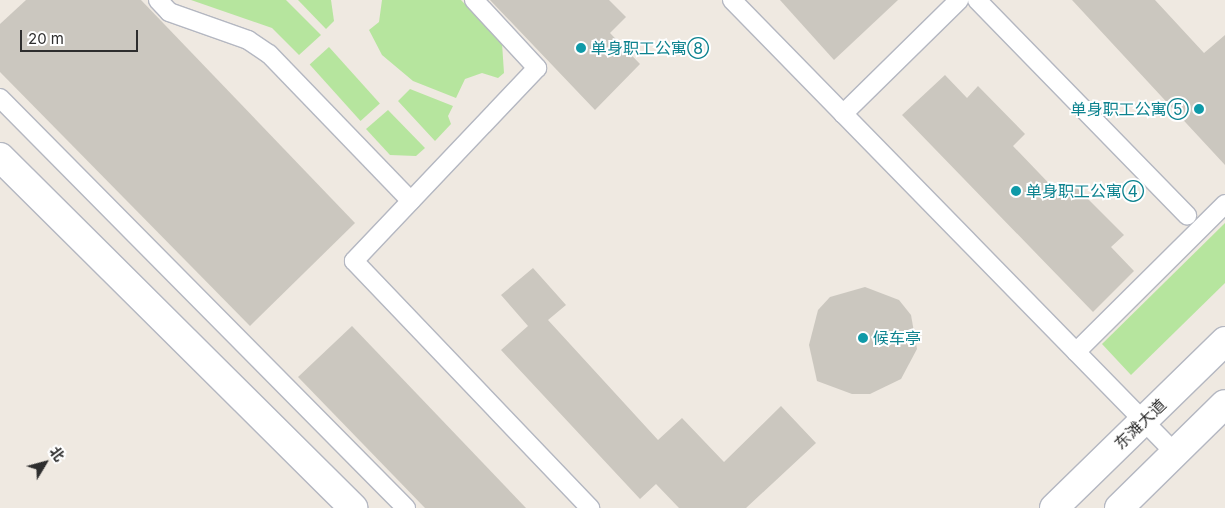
<!DOCTYPE html>
<meta charset="utf-8">
<style>
body{margin:0}
#map{position:relative;width:1225px;height:508px;overflow:hidden;background:#efe9e1;font-family:Inter,"Noto Sans SC",sans-serif}
div>[style]{position:absolute}
.green>*{inset:0;background:#b6e59e;transform-origin:0 0}
.building>*{inset:0;background:#cbc7bf}
.roads{filter:drop-shadow(1px 0 #b4b7c1) drop-shadow(-1px 0 #b4b7c1) drop-shadow(0 1px #b4b7c1) drop-shadow(0 -1px #b4b7c1)}
.lane>*{height:18px;margin:-9px;padding:0 9px;transform-origin:9px;border-radius:9px;background:#fff}
.street>*{height:28px;margin:-14px;padding:0 14px;transform-origin:14px;border-radius:14px;background:#fff}
.secondary>*{height:28px;margin:-14px;padding:0 14px;transform-origin:14px;border-radius:14px;background:#fff}
.dots>*{width:14px;height:14px;translate:-50% -50%;box-sizing:border-box;border:2px solid #fff;border-radius:50%}
span{translate:-50% -50%;white-space:nowrap;text-align:center;line-height:1.15;-webkit-text-stroke:4px #fff;paint-order:stroke}
.culture-label{font-size:16px;color:#0d838f}
.left{translate:0 -50%;text-align:left}
.right{translate:-100% -50%;text-align:right}
.street-label{font-size:16px;color:#2e2e2e}
.north{position:absolute;left:20px;top:438px;width:50px;height:50px;-webkit-text-stroke:4px #fff;paint-order:stroke;rotate:53deg;font-size:14px;font-weight:700;line-height:20px;text-align:center;color:#2e2e2e}
.north::after{content:'';display:block;margin:auto;width:18px;height:22px;background:#2e2e2e;clip-path:polygon(50% 0,100% 100%,50% 72%,0 100%)}
.scale{position:absolute;left:20px;top:30px;width:118px;height:22px;box-sizing:border-box;border:2px solid #2e2e2e;border-top:0;padding-left:6px;font-size:15px;line-height:18px;white-space:nowrap;color:#2e2e2e;-webkit-text-stroke:4px #fff;paint-order:stroke}
</style>
<div id="map">
<div class="green">
<div style="clip-path:polygon(191px 0,286px 0,321px 35px,299px 55px,272px 28px)"></div>
<div style="clip-path:polygon(298px 0,331px 0,334px 21px,326px 29px)"></div>
<div style="clip-path:polygon(382px 0,461px 0,502px 43px,504px 73px,498px 78px,482px 73px,465px 79px,456px 98px,413px 81px,382px 55px,369px 30px,379px 22px)"></div>
<div style="left:329px;top:47px;width:76px;height:26px;rotate:48deg"></div>
<div style="clip-path:polygon(410px 89px,453px 106px,448px 116px,451px 124px,435px 141px,398px 101px)"></div>
<div style="clip-path:polygon(388px 110px,425px 148px,416px 156px,390px 155px,366px 129px)"></div>
<div style="clip-path:polygon(1225px 223px,1225px 283px,1131px 375px,1102px 344px)"></div>
</div>
<div class="building">
<div style="clip-path:polygon(26px 0,141px 0,355px 223px,250px 326px,0 72px,0 24px)"></div>
<div style="clip-path:polygon(490px 0,609px 0,626px 17px,610px 33px,640px 64px,595px 110px)"></div>
<div style="clip-path:polygon(780px 0,898px 0,834px 60px)"></div>
<div style="clip-path:polygon(1072px 0,1155px 0,1204px 53px,1225px 35px,1225px 165px)"></div>
<div style="clip-path:polygon(945px 75px,967px 98px,978px 86px,1025px 134px,1013px 146px,1062px 197px,1074px 185px,1124px 235px,1111px 247px,1134px 271px,1093px 312px,902px 115px)"></div>
<div style="clip-path:polygon(533px 268px,566px 305px,548px 320px,658px 440px,682px 418px,724px 462px,781px 406px,816px 443px,746px 508px,679px 508px,656px 484px,640px 499px,501px 350px,528px 326px,501px 295px)"></div>
<div style="clip-path:polygon(865px 287px,899px 300px,911px 315px,917px 349px,901px 379px,870px 394px,852px 394px,817px 381px,809px 345px,818px 310px,830px 297px)"></div>
<div style="clip-path:polygon(352px 326px,526px 508px,425px 508px,298px 377px)"></div>
</div>
<div class="roads">
<div class="lane">
<div style="left:158px;top:0;width:16px;rotate:47deg"></div>
<div style="left:169px;top:12px;width:84px;rotate:19.5deg"></div>
<div style="left:248px;top:40px;width:25px;rotate:34deg"></div>
<div style="left:269px;top:54px;width:204px;rotate:46deg"></div>
<div style="left:474px;top:0;width:93px;rotate:47.2deg"></div>
<div style="left:537px;top:68px;width:266px;rotate:133.5deg"></div>
<div style="left:354px;top:261px;width:342px;rotate:46.3deg"></div>
<div style="left:732px;top:0;width:634px;rotate:45.64deg"></div>
<div style="left:977px;top:0;width:301px;rotate:45.7deg"></div>
<div style="left:0;top:98px;width:577px;rotate:45.28deg"></div>
<div style="left:843px;top:114px;width:163px;rotate:-44.5deg"></div>
<div style="left:1076px;top:352px;width:210px;rotate:-44.8deg"></div>
</div>
<div class="street">
<div style="left:0;top:157px;width:498px;rotate:44.8deg"></div>
</div>
<div class="secondary">
<div style="left:1054px;top:508px;width:239px;rotate:-44.3deg"></div>
<div style="left:1119px;top:508px;width:148px;rotate:-44.5deg"></div>
</div>
</div>
<div class="dots">
<div style="left:581px;top:48px;background:#0f9aa8"></div>
<div style="left:1199px;top:109px;background:#0f9aa8"></div>
<div style="left:1016px;top:191px;background:#0f9aa8"></div>
<div style="left:863px;top:338px;background:#0f9aa8"></div>
</div>
<div class="culture-label">
<span class="left" style="left:591px;top:48px">单身职工公寓⑧</span>
<span class="right" style="left:1189px;top:109px">单身职工公寓⑤</span>
<span class="left" style="left:1026px;top:191px">单身职工公寓④</span>
<span class="left" style="left:873px;top:338px">候车亭</span>
</div>
<div class="street-label">
<span style="left:1140px;top:424px;rotate:-44deg">东滩大道</span>
</div>
<div class="north">北</div>
<div class="scale">20 m</div>
</div>
